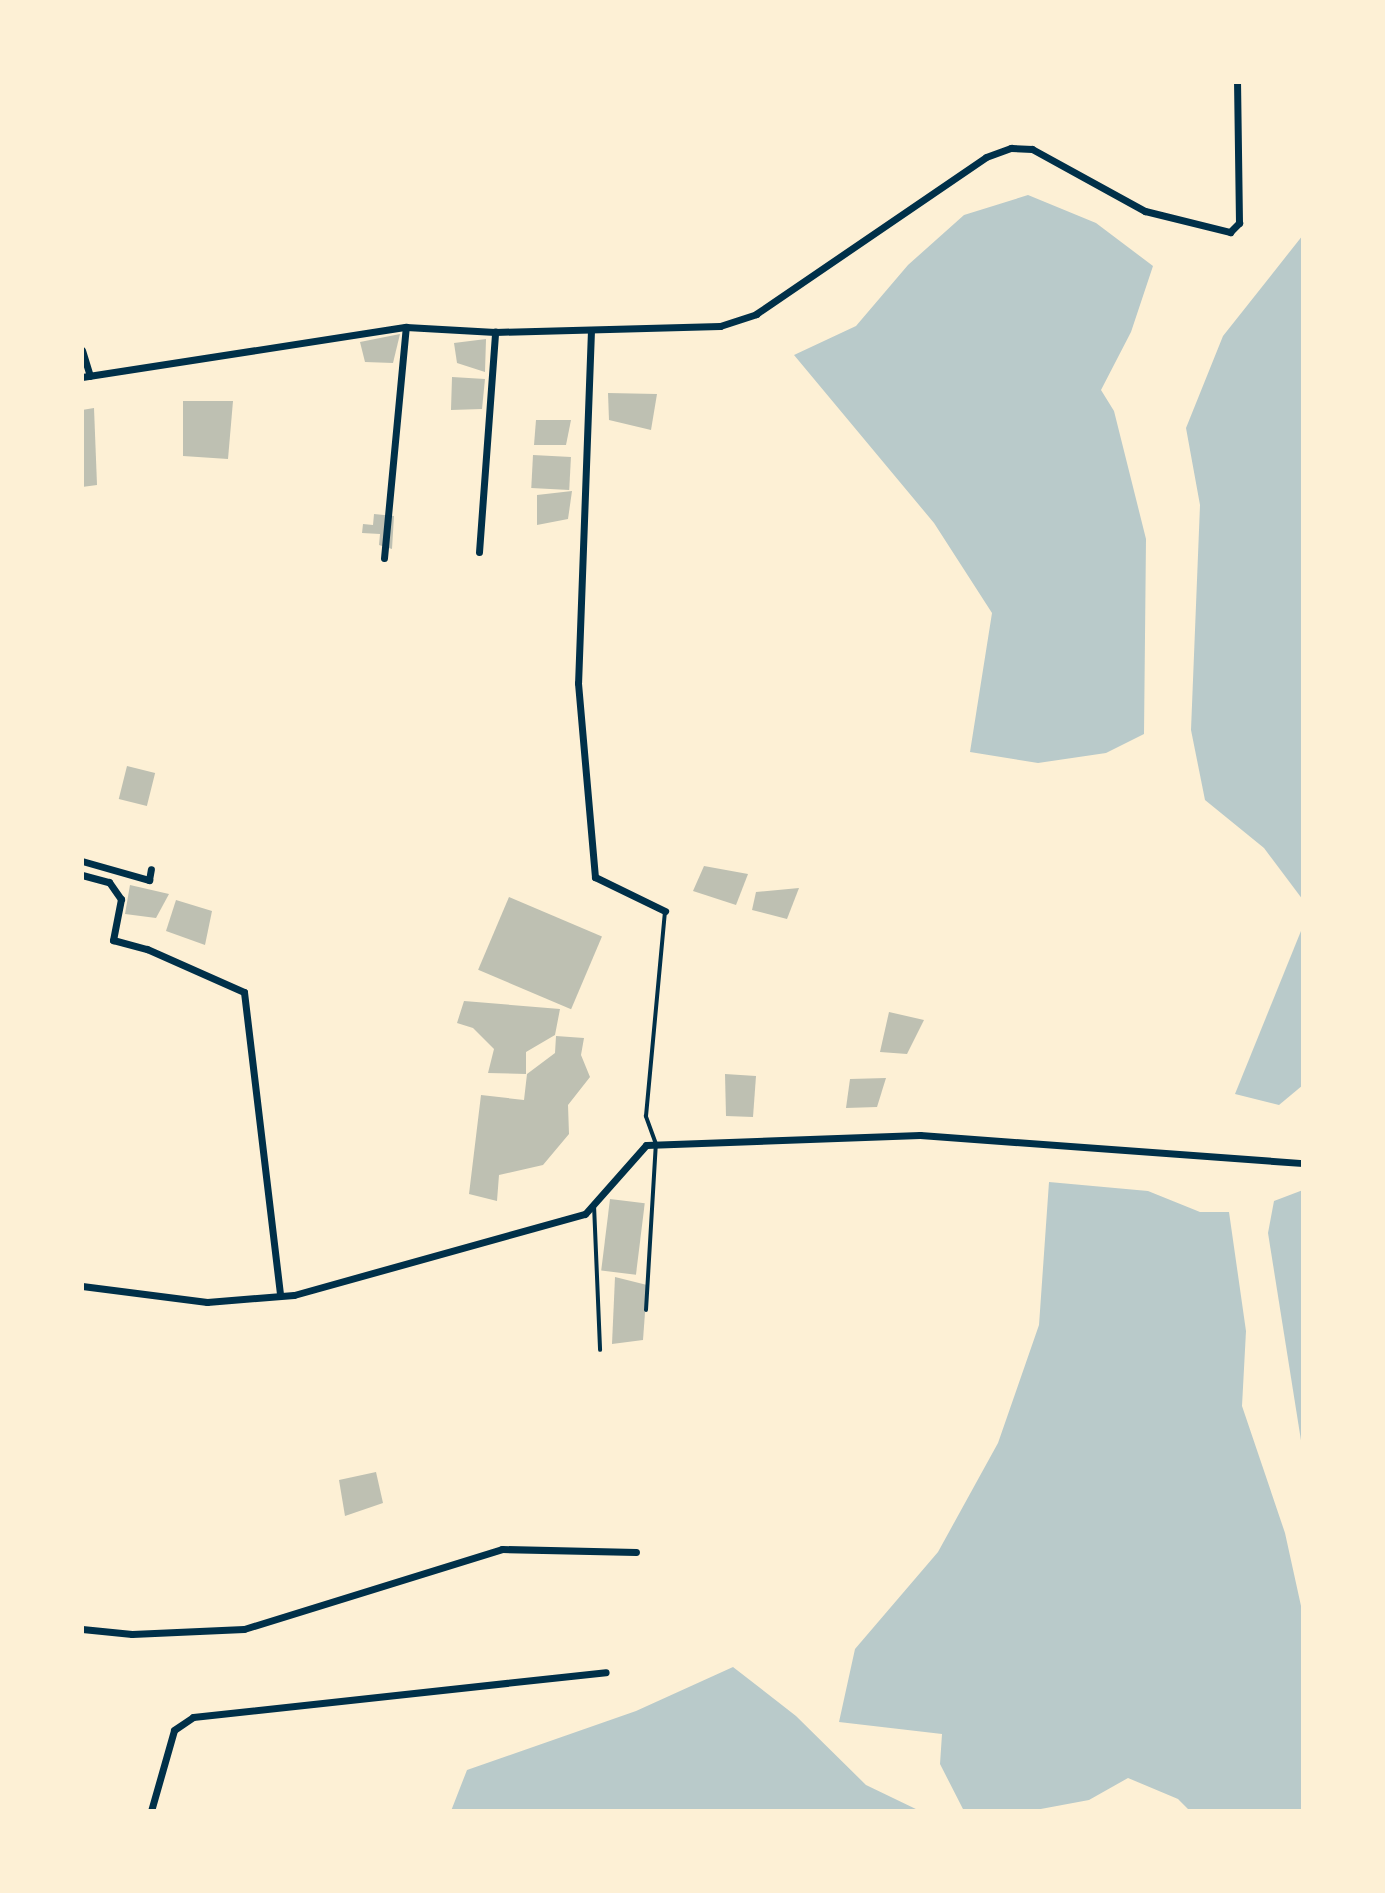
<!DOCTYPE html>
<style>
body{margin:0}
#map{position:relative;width:1385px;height:1893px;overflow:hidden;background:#fdf0d5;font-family:Manrope,sans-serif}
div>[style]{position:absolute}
.green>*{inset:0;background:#b9caca}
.building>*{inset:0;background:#bec0b2;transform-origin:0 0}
.service>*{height:4px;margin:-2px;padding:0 2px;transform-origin:2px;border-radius:2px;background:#003049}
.minor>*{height:7px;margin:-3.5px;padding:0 3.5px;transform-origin:3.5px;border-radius:3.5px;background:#003049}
span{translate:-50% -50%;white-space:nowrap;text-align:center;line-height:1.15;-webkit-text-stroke:7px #fdf0d5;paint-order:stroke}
.frame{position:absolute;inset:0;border:84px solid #fdf0d5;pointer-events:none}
</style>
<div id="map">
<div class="green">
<div style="clip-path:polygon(1028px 195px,1096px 223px,1153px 266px,1131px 332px,1101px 390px,1114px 411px,1146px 539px,1144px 734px,1106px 753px,1038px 763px,970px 752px,992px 613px,934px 523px,794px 355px,856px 326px,908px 265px,964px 215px)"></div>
<div style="clip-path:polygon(1303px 235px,1303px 900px,1264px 848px,1205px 800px,1191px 730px,1200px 505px,1186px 428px,1223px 336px)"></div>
<div style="clip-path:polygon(1303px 926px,1303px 1085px,1279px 1105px,1235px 1094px)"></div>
<div style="clip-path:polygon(1049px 1182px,1148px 1191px,1200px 1212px,1229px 1212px,1246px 1331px,1242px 1406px,1285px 1533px,1303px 1615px,1303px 1811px,1190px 1811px,1178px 1799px,1128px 1778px,1089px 1800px,1030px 1811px,964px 1811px,940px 1764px,942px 1734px,839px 1722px,855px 1649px,938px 1552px,998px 1443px,1039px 1325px)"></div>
<div style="clip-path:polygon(1303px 1190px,1303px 1453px,1268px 1233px,1274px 1201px)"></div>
<div style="clip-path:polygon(733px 1667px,796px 1716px,866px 1785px,920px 1811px,451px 1811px,467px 1770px,636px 1711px)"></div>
</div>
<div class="building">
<div style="clip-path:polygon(400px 334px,393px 363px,365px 362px,360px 342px)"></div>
<div style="clip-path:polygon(486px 339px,485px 372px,457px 363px,454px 343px)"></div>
<div style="clip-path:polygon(452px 377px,485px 379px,482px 409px,451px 410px)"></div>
<div style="clip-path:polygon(608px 393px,657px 394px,651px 430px,609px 420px)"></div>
<div style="clip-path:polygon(183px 401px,233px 401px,228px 459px,183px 456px)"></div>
<div style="clip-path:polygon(94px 408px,97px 485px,82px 487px,82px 410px)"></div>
<div style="clip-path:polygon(536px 420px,571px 420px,566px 445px,534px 445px)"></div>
<div style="left:533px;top:455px;width:38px;height:33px;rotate:3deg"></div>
<div style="clip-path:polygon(572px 491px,568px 519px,537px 525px,537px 495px)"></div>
<div style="clip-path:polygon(374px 514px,394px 516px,392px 549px,379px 545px,380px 534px,362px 533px,363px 524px,373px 525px)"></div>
<div style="left:127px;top:766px;width:29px;height:34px;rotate:14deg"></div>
<div style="clip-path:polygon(704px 866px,748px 874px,736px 905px,693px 891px)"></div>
<div style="clip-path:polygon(130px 885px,169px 894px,156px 918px,125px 914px)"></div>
<div style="clip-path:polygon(799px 888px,787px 919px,752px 910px,756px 892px)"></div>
<div style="left:509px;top:897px;width:101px;height:79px;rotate:23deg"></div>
<div style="clip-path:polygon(176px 900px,212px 911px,205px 945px,166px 931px)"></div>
<div style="clip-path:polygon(464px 1001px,560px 1009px,555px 1035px,526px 1052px,526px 1074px,488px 1073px,494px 1049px,473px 1028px,457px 1023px)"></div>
<div style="clip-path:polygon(889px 1012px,924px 1020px,907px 1054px,880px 1052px)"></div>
<div style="clip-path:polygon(556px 1036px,584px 1038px,581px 1055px,590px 1077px,568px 1105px,569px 1134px,543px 1165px,499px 1175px,497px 1201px,469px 1194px,481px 1095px,524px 1100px,527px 1074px,555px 1053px)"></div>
<div style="clip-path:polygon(725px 1074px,756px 1076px,753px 1117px,726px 1116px)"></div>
<div style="clip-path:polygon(886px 1078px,877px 1107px,846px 1108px,850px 1079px)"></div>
<div style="left:610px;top:1199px;width:35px;height:72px;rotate:7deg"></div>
<div style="clip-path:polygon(615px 1277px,647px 1285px,643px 1340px,612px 1344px)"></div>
<div style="clip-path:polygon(376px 1472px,383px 1503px,345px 1516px,339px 1480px)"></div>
</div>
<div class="service">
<div style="left:594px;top:1205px;width:145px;rotate:87.6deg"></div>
<div style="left:646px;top:1310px;width:166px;rotate:-86.6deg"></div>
<div style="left:656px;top:1144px;width:30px;rotate:-110deg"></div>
<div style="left:646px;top:1116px;width:206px;rotate:-84.7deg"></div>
</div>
<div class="minor">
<div style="left:591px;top:330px;width:353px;rotate:92.1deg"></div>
<div style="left:578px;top:683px;width:195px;rotate:85deg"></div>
<div style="left:595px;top:877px;width:78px;rotate:25.9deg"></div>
<div style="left:82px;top:350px;width:27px;rotate:73deg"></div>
<div style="left:82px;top:377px;width:328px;rotate:-8.8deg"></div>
<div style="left:406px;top:327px;width:89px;rotate:3.2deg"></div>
<div style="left:495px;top:332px;width:225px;rotate:-1.5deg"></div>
<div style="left:720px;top:326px;width:38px;rotate:-18deg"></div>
<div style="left:756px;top:314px;width:278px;rotate:-34.3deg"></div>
<div style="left:986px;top:157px;width:27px;rotate:-20deg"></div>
<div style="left:1011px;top:148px;width:21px;rotate:3deg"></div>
<div style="left:1032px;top:149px;width:129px;rotate:28.8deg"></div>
<div style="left:1145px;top:211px;width:88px;rotate:13.9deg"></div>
<div style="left:1230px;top:232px;width:13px;rotate:-45deg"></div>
<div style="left:1239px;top:223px;width:141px;rotate:-90.8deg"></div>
<div style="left:479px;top:552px;width:221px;rotate:-85.8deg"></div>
<div style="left:384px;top:558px;width:232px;rotate:-84.6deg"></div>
<div style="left:82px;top:861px;width:70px;rotate:15.8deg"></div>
<div style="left:149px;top:880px;width:11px;rotate:-80deg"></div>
<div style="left:82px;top:875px;width:28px;rotate:15deg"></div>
<div style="left:109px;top:882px;width:21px;rotate:55deg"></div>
<div style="left:121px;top:899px;width:42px;rotate:101deg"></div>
<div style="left:113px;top:940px;width:35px;rotate:15deg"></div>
<div style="left:147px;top:949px;width:106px;rotate:23.9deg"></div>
<div style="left:244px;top:992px;width:304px;rotate:83.2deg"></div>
<div style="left:82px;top:1286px;width:126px;rotate:7.3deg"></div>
<div style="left:207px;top:1302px;width:87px;rotate:-4.6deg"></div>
<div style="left:294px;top:1295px;width:302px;rotate:-15.6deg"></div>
<div style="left:585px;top:1214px;width:92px;rotate:-48.5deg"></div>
<div style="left:646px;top:1145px;width:274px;rotate:-2.1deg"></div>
<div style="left:920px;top:1135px;width:384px;rotate:4.2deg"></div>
<div style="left:82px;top:1629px;width:50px;rotate:5.7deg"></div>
<div style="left:132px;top:1634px;width:112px;rotate:-2.6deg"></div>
<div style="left:244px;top:1629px;width:270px;rotate:-17.2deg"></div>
<div style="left:502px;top:1549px;width:134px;rotate:1.3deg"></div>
<div style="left:151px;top:1811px;width:84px;rotate:-74.1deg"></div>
<div style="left:174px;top:1730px;width:23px;rotate:-34deg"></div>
<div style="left:193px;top:1717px;width:415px;rotate:-6.2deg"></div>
</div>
<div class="frame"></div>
</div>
